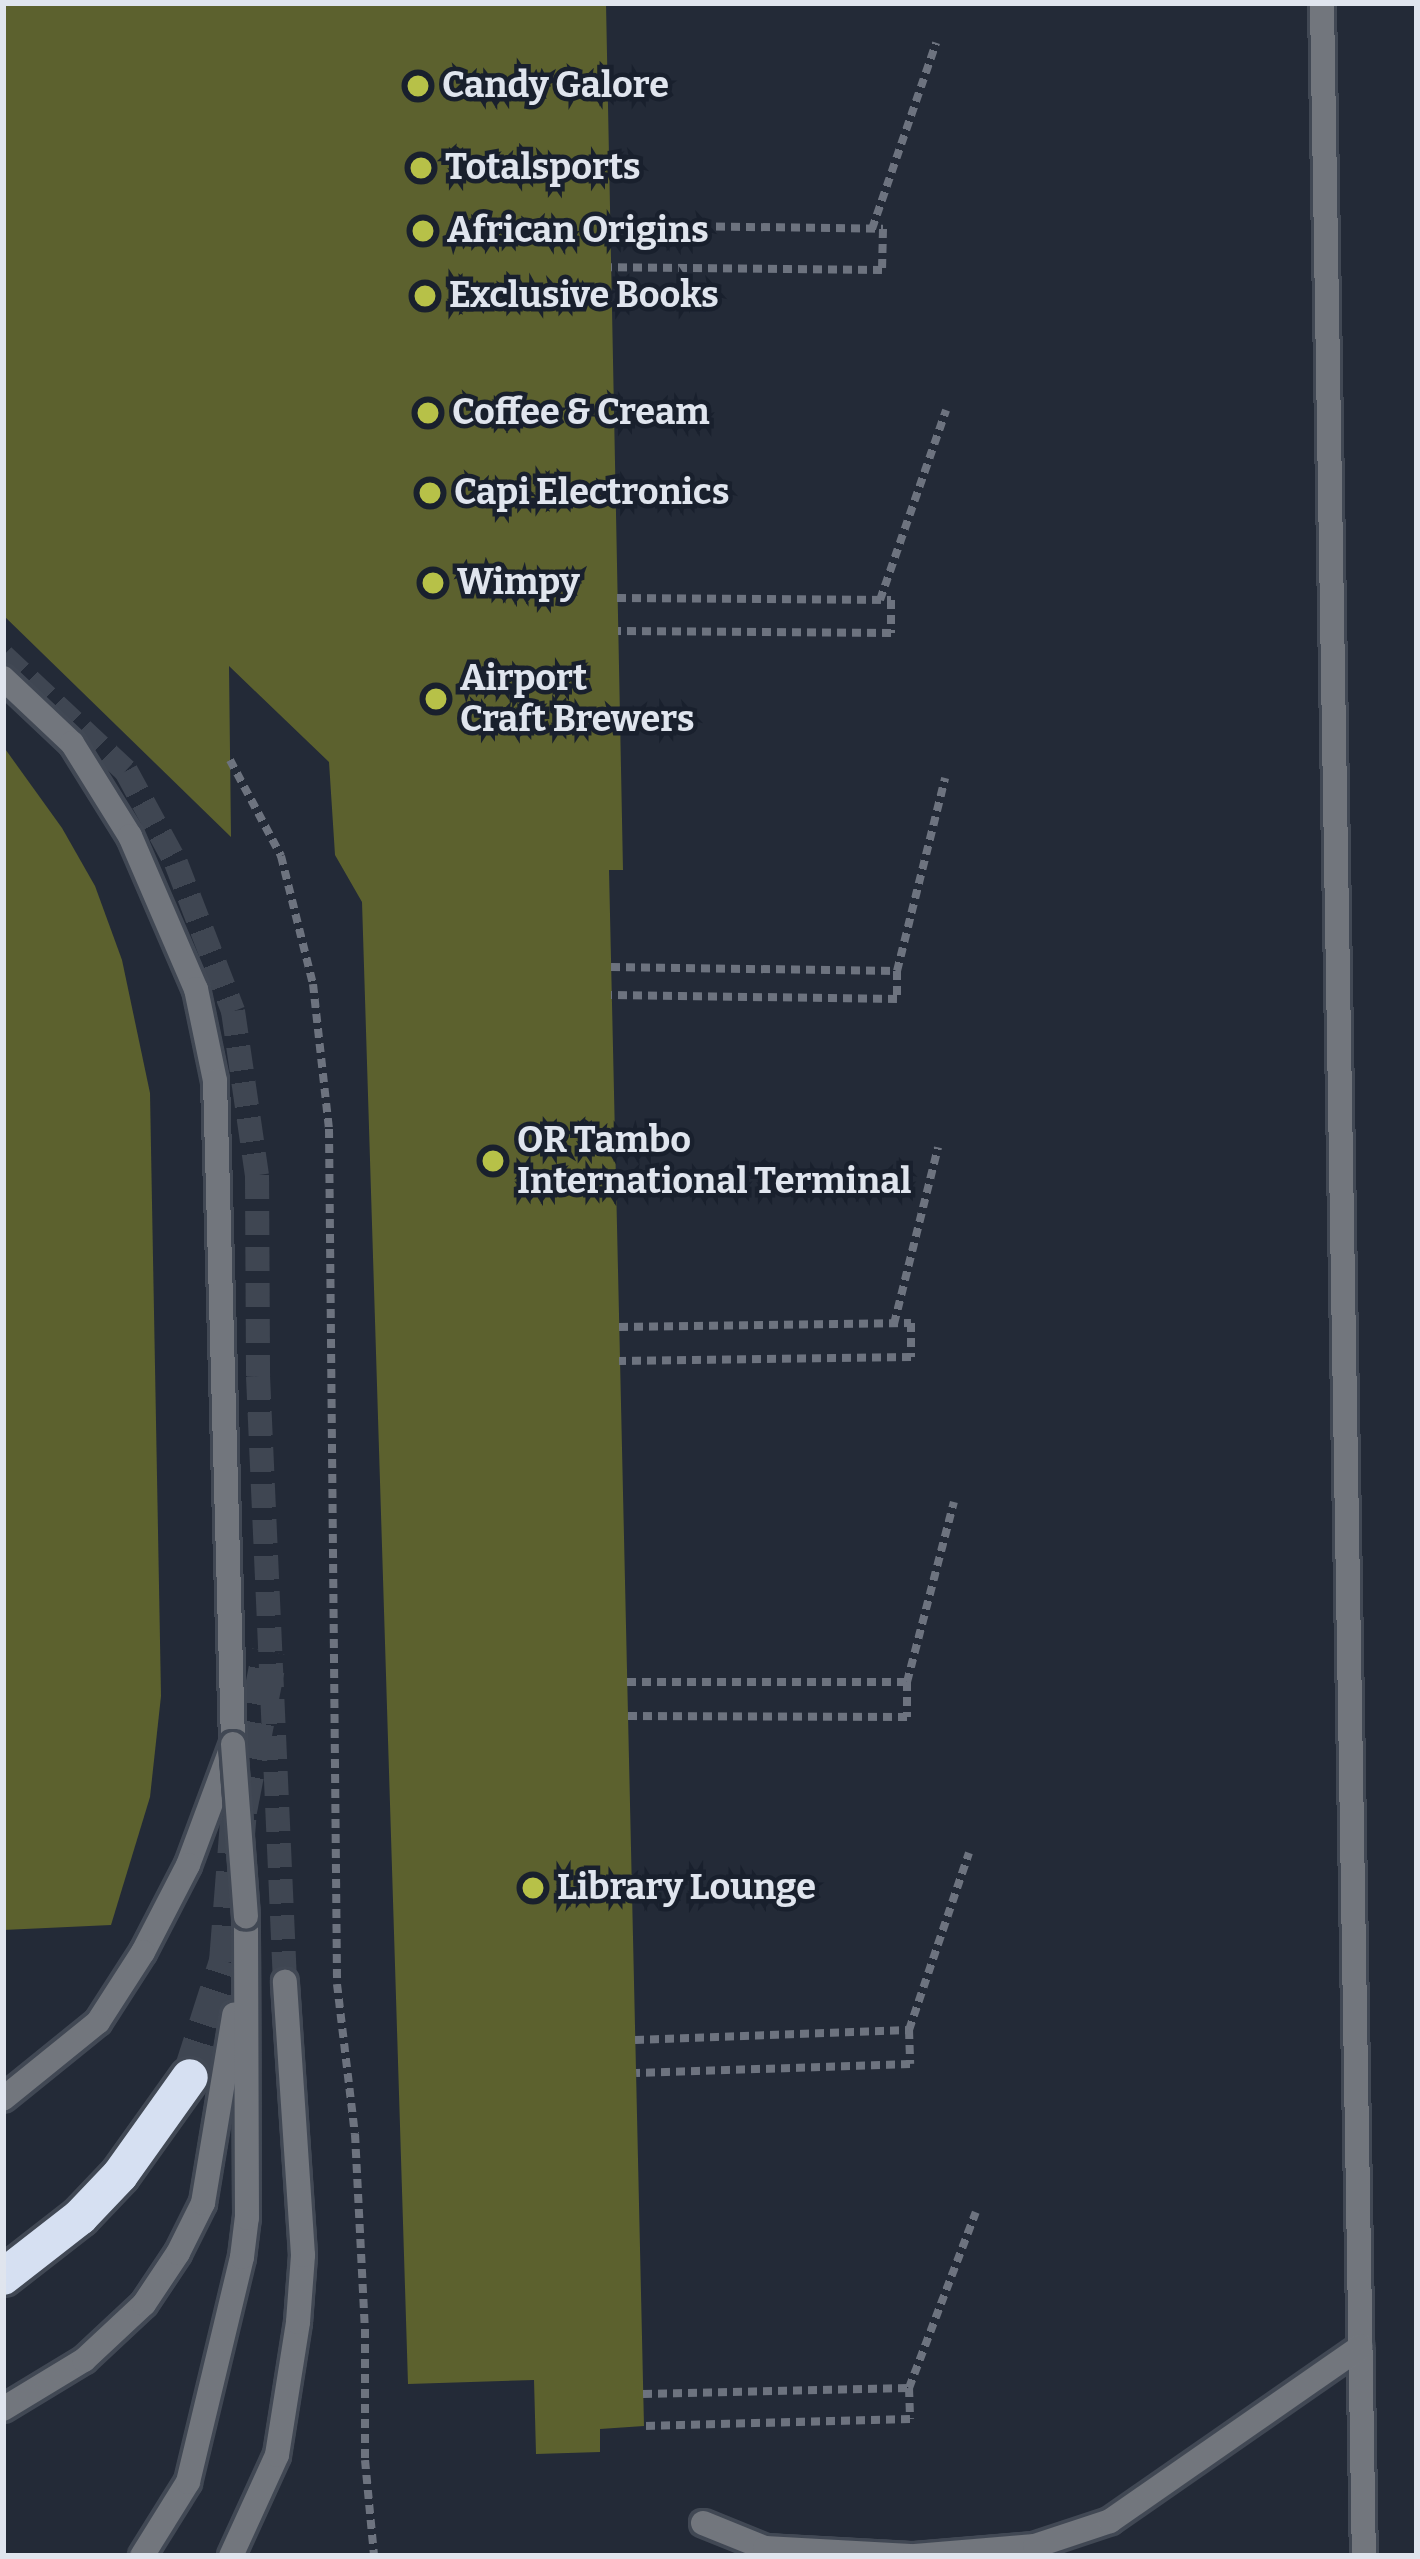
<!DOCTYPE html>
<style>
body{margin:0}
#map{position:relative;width:1420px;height:2559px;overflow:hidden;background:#232a37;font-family:Bitter,serif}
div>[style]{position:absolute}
.building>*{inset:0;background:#5c612e}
.minor-tunnel>*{height:24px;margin-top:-12px;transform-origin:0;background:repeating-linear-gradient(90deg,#3f4652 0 24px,transparent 0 36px)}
.motorway-tunnel>*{height:36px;margin-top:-18px;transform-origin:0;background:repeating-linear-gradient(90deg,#3f4652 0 36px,transparent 0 54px)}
.path>*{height:8px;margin-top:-4px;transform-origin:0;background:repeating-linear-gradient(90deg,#6d737f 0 9px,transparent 0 15px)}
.roads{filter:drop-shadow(3px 0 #414854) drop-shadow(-3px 0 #414854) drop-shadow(0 3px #414854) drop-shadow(0 -3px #414854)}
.service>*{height:24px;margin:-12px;padding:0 12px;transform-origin:12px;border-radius:12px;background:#72767d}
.minor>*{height:24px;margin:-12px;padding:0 12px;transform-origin:12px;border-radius:12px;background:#72767d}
.motorway>*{height:36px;margin:-18px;padding:0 18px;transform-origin:18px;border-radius:18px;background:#d6e0f2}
.path-bridge>*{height:8px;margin-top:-4px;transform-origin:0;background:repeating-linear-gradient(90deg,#6d737f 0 9px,transparent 0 15px)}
.bridges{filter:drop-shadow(3px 0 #414854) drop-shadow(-3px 0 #414854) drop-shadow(0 3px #414854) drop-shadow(0 -3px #414854)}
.minor-bridge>*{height:24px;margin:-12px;padding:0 12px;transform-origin:12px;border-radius:12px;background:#72767d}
.dots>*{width:33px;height:33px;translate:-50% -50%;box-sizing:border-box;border:6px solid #19202d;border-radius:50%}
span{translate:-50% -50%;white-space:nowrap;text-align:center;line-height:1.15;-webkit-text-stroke:9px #19202d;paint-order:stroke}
.poi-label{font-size:36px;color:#e0e5ee;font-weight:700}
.left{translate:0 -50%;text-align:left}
.frame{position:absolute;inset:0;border:6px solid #e0e5ee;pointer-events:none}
</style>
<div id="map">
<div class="building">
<div style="clip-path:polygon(3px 3px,606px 3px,623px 870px,609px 870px,644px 2426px,600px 2429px,600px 2452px,536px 2454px,534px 2380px,408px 2384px,362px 902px,335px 855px,329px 762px,229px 666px,231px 837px,3px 615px)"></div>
<div style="clip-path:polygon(3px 746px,62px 828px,95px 886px,122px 960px,150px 1093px,161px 1696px,150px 1797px,111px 1925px,3px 1930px)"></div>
</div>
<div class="minor-tunnel">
<div style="left:3px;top:656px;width:168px;rotate:43.1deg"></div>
<div style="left:126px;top:771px;width:105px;rotate:61.5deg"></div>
<div style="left:176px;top:863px;width:159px;rotate:68.9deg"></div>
<div style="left:233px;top:1011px;width:166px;rotate:81.7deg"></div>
<div style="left:257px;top:1175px;width:201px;rotate:89.7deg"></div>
<div style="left:258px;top:1376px;width:607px;rotate:87.45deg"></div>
</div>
<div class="motorway-tunnel">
<div style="left:190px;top:2077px;width:121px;rotate:-72.2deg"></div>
<div style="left:227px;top:1962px;width:151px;rotate:-85.5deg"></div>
<div style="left:239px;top:1811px;width:162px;rotate:-79deg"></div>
</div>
<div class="path">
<div style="left:872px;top:229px;width:197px;rotate:-71deg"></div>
<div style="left:880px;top:600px;width:201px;rotate:-70.8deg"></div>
<div style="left:230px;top:760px;width:109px;rotate:62deg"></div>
<div style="left:281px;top:856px;width:132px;rotate:76deg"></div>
<div style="left:313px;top:984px;width:146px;rotate:83.7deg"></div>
<div style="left:329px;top:1129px;width:855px;rotate:89.46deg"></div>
<div style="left:337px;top:1984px;width:151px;rotate:83.2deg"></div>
<div style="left:355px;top:2134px;width:195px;rotate:87.1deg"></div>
<div style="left:365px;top:2329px;width:131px;rotate:90deg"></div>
<div style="left:365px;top:2460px;width:96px;rotate:84.6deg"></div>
<div style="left:897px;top:971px;width:199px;rotate:-76deg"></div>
<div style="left:894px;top:1324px;width:182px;rotate:-76deg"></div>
<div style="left:907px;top:1682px;width:186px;rotate:-75.4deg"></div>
<div style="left:909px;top:2030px;width:187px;rotate:-71.3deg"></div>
<div style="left:909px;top:2388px;width:188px;rotate:-69.2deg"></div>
</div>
<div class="roads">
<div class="service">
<div style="left:1322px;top:3px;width:2553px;rotate:89.06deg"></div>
<div style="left:703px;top:2523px;width:67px;rotate:22deg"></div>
<div style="left:765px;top:2548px;width:150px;rotate:3.1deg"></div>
<div style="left:915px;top:2556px;width:120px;rotate:-4.8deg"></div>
<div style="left:1035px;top:2546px;width:79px;rotate:-18.4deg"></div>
<div style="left:1110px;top:2521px;width:305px;rotate:-34.8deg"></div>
</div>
<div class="minor">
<div style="left:3px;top:678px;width:95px;rotate:43.3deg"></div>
<div style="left:72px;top:743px;width:110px;rotate:58.1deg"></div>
<div style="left:130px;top:836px;width:167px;rotate:66.7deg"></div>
<div style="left:196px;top:989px;width:94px;rotate:78.3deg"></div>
<div style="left:215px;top:1081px;width:663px;rotate:88.44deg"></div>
<div style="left:233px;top:1744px;width:129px;rotate:110.4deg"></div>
<div style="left:188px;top:1865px;width:98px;rotate:117.3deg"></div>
<div style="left:143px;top:1952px;width:83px;rotate:122.7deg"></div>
<div style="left:98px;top:2022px;width:122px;rotate:141deg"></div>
<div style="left:3px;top:2409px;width:95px;rotate:-31.2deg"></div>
<div style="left:84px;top:2360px;width:82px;rotate:-43deg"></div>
<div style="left:144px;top:2304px;width:61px;rotate:-56.3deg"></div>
<div style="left:178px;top:2253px;width:56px;rotate:-63.4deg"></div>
<div style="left:203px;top:2203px;width:191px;rotate:-80.6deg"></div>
<div style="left:142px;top:2556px;width:87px;rotate:-58.1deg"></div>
<div style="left:188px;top:2482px;width:231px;rotate:-76.5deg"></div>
<div style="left:242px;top:2257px;width:39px;rotate:-83deg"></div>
<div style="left:247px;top:2218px;width:301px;rotate:-90.2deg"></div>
<div style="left:231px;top:2556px;width:111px;rotate:-65.5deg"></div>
<div style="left:277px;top:2455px;width:135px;rotate:-81deg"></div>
<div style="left:298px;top:2322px;width:67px;rotate:-85.7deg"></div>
<div style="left:303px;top:2255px;width:274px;rotate:-93.8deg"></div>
</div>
<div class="motorway">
<div style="left:3px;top:2277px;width:98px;rotate:-37.9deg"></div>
<div style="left:80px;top:2217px;width:58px;rotate:-46.4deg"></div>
<div style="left:120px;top:2175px;width:120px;rotate:-54.5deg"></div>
</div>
</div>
<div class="path-bridge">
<div style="left:611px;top:225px;width:272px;rotate:0.8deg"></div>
<div style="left:883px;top:229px;width:41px;rotate:91.4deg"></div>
<div style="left:882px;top:270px;width:271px;rotate:-179.4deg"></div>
<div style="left:617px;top:598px;width:274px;rotate:0.4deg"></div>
<div style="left:891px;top:600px;width:33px;rotate:90deg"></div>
<div style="left:891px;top:633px;width:273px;rotate:-179.6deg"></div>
<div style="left:611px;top:967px;width:286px;rotate:0.8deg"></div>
<div style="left:897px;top:971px;width:28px;rotate:90deg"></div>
<div style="left:897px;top:999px;width:286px;rotate:-179.2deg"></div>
<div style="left:619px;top:1327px;width:292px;rotate:-0.8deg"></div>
<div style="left:911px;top:1323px;width:34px;rotate:90deg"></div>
<div style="left:911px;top:1357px;width:292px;rotate:179.2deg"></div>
<div style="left:627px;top:1682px;width:280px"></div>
<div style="left:907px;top:1682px;width:35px;rotate:90deg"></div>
<div style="left:907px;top:1717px;width:280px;rotate:-179.8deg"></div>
<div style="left:635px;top:2040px;width:274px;rotate:-2.1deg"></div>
<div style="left:909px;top:2030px;width:34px;rotate:88deg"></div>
<div style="left:910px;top:2064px;width:274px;rotate:178.1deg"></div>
<div style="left:643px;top:2394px;width:266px;rotate:-1.3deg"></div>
<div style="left:909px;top:2388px;width:31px;rotate:88deg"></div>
<div style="left:910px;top:2419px;width:266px;rotate:178.5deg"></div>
</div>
<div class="bridges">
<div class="minor-bridge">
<div style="left:233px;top:1744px;width:173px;rotate:85.7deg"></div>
</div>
</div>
<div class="dots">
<div style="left:418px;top:86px;background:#b7c148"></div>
<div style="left:421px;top:168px;background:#b7c148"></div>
<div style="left:423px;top:231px;background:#b7c148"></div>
<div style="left:425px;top:296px;background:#b7c148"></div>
<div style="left:428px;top:413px;background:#b7c148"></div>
<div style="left:430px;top:493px;background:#b7c148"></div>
<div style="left:433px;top:583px;background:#b7c148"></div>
<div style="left:436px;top:699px;background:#b7c148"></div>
<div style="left:493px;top:1161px;background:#b7c148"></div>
<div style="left:533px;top:1888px;background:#b7c148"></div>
</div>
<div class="poi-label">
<span class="left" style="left:442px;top:86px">Candy Galore</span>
<span class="left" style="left:445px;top:168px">Totalsports</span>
<span class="left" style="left:447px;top:231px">African Origins</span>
<span class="left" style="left:449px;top:296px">Exclusive Books</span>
<span class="left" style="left:452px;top:413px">Coffee &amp; Cream</span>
<span class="left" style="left:454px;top:493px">Capi Electronics</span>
<span class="left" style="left:457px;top:583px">Wimpy</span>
<span class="left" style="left:460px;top:699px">Airport<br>Craft Brewers</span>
<span class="left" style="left:517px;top:1161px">OR Tambo<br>International Terminal</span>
<span class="left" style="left:557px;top:1888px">Library Lounge</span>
</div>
<div class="frame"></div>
</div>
